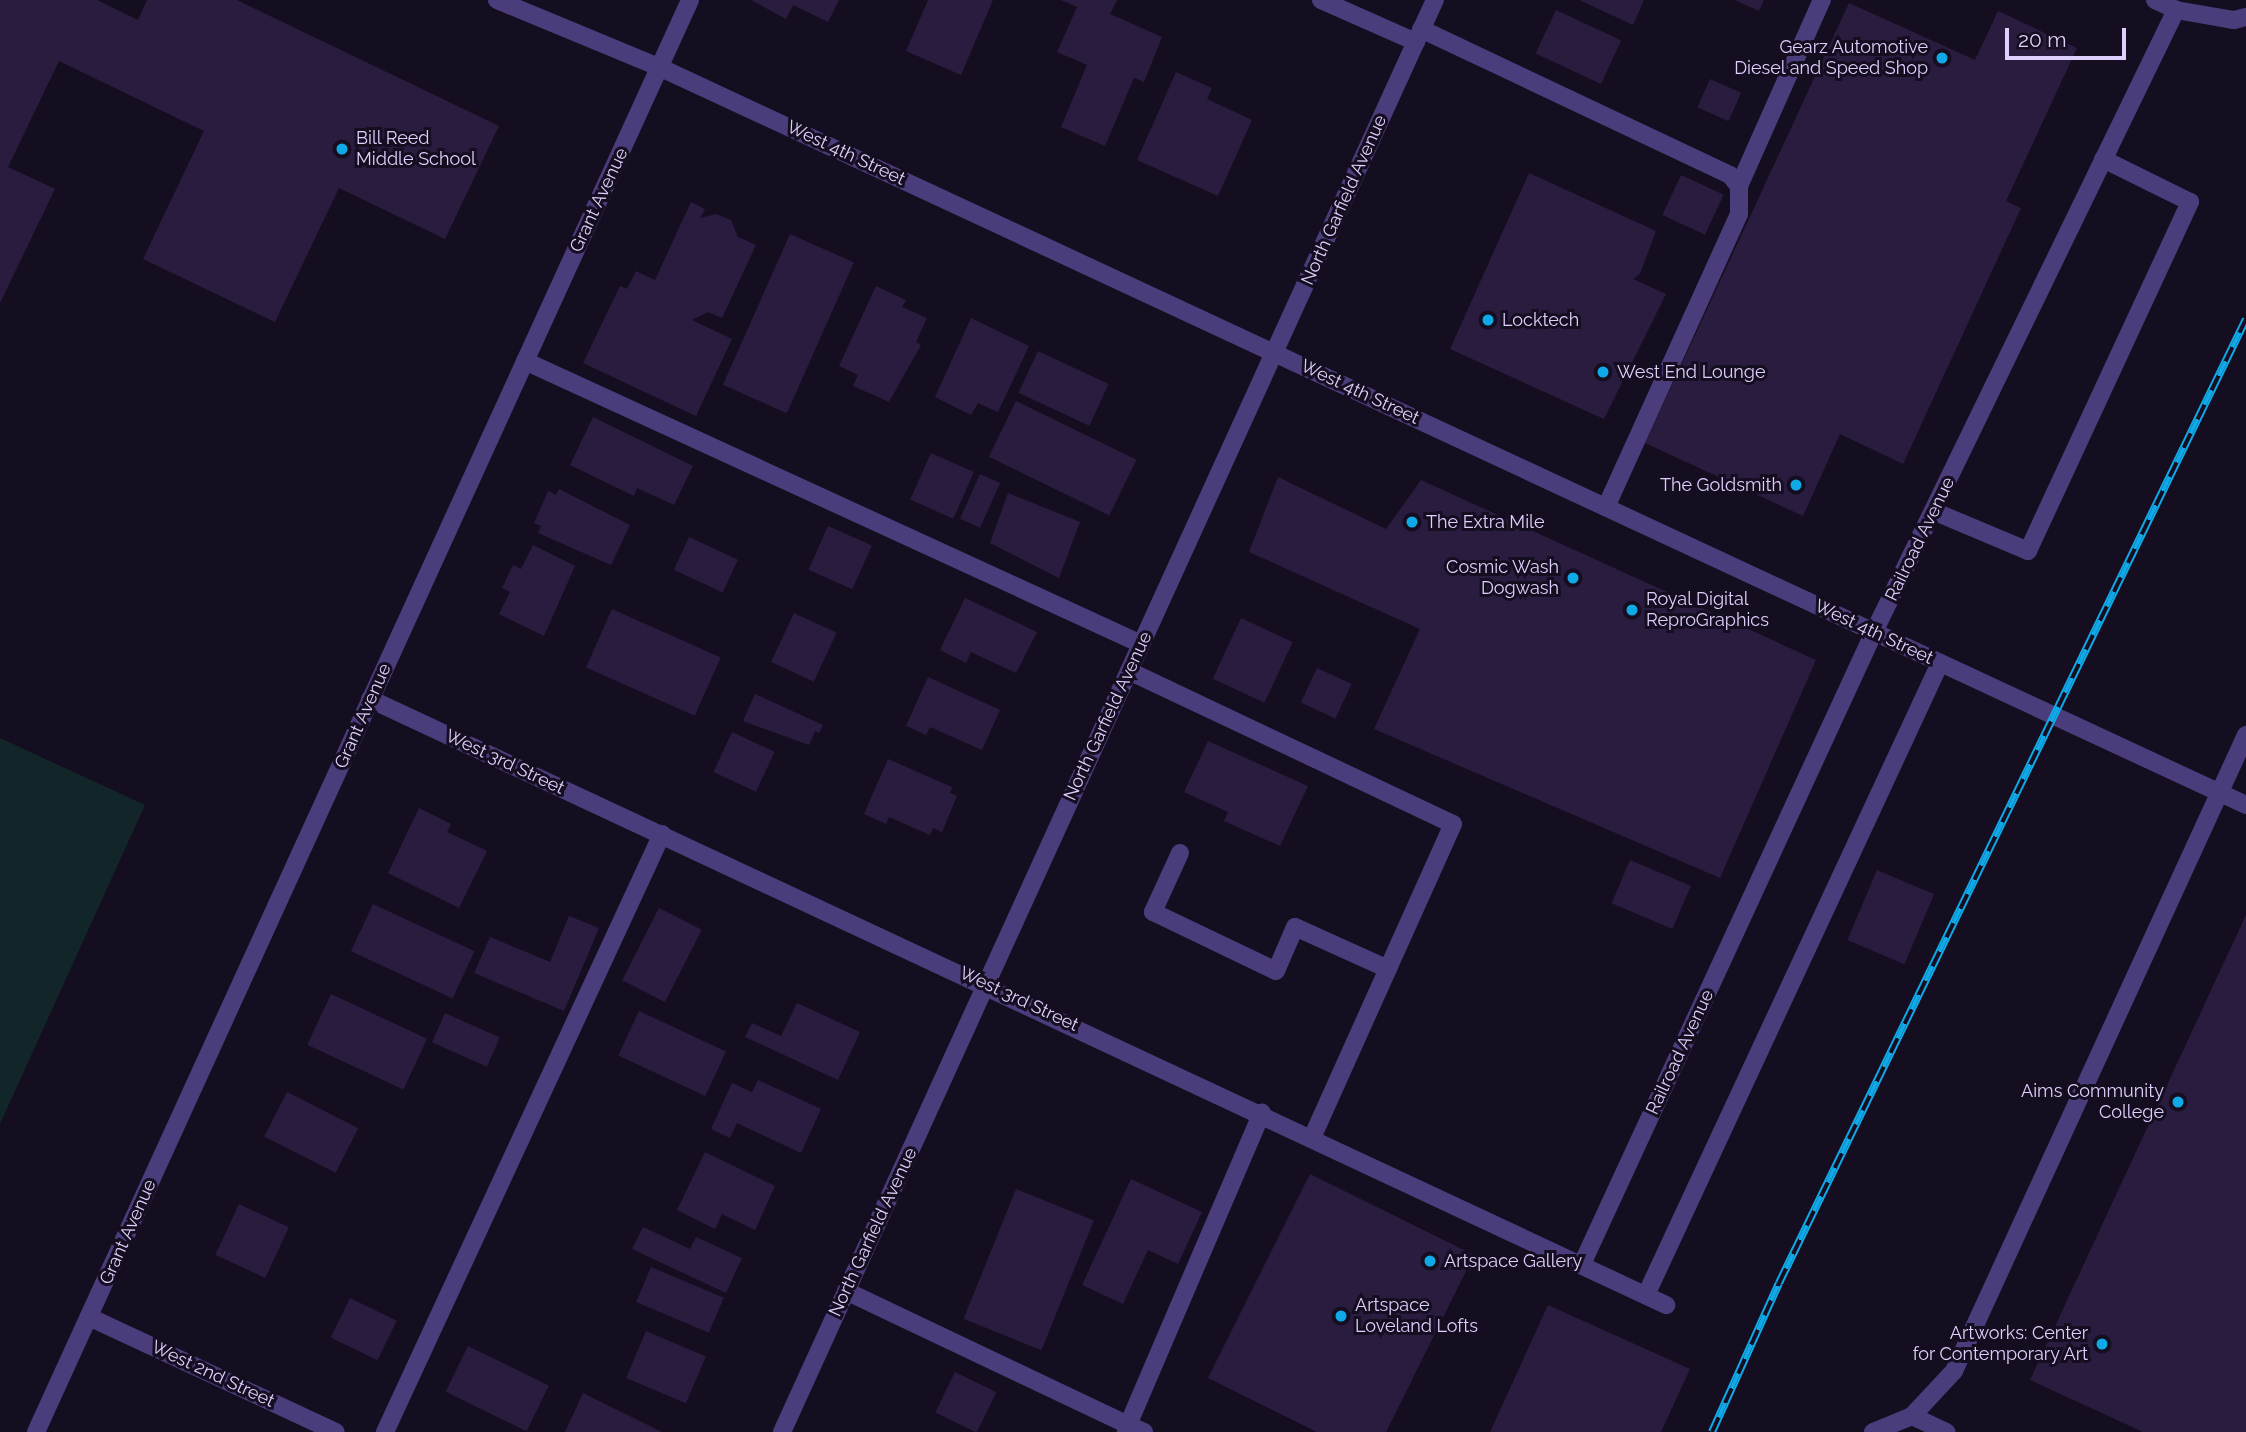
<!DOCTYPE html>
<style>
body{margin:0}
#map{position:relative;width:2246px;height:1432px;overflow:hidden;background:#150e20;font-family:Raleway,sans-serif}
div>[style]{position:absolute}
.green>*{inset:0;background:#122629}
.building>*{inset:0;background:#2a1c3f;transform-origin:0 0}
.minor>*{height:18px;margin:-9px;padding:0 9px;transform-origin:9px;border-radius:9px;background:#4b3c7c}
.rail>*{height:8px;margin-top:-4px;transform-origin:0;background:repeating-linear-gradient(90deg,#150e20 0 16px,#10a9e8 0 32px);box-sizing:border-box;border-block:2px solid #10a9e8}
.dots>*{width:19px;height:19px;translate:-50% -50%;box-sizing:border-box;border:4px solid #150e20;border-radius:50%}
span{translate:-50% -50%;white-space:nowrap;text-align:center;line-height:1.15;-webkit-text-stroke:6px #150e20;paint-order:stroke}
.poi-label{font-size:18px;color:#ddd0fc}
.right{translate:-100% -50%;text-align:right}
.left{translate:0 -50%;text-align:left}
.street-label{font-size:18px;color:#ddd0fc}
.scale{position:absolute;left:2005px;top:28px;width:121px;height:32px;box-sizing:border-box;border:4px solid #ddd0fc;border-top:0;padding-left:9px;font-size:21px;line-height:24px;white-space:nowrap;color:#ddd0fc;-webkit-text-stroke:5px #150e20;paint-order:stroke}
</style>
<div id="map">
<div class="green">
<div style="clip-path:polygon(0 738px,145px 805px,0 1124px)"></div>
</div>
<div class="building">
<div style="clip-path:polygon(0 0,97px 0,138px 20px,147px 0,237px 0,499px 126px,445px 239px,339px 188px,275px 322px,143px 259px,204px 131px,59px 61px,8px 167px,55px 189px,0 303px)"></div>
<div style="clip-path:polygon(751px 0,839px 0,828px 22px,793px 5px,786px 19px)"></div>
<div style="clip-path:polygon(928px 0,993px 0,961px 75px,906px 51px)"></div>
<div style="clip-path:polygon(1061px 0,1117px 0,1110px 14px,1162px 37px,1144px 82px,1134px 78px,1105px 146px,1061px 127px,1087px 65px,1057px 52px,1077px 7px)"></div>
<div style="clip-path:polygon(1579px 0,1644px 0,1633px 25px)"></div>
<div style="clip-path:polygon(1735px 0,1764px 0,1759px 11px)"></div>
<div style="clip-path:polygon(1849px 3px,1975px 60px,1998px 11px,2077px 48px,2006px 201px,2021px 208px,1903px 464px,1840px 434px,1803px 516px,1645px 443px)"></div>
<div style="left:1556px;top:10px;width:72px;height:48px;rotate:25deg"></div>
<div style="clip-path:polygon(1176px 72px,1212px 88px,1207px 99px,1252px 120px,1218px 196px,1137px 160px)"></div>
<div style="left:1710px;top:79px;width:34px;height:31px;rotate:24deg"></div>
<div style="clip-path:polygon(1529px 173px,1656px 231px,1640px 274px,1633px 279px,1666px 294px,1604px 419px,1450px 349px)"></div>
<div style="left:1681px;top:175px;width:47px;height:44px;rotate:25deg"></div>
<div style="clip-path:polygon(691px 202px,705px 209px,700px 218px,716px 214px,731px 220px,738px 237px,756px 245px,722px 318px,708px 312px,692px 320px,732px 339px,696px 416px,583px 363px,620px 286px,627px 289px,636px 271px,655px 280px)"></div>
<div style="left:790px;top:234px;width:70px;height:165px;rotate:24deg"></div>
<div style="clip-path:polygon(876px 286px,906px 300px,902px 307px,927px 318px,916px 342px,921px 345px,889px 402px,853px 386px,858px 375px,839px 366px)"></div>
<div style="clip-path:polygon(971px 318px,1029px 346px,998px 412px,978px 403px,971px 415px,935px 397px)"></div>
<div style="left:1038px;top:351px;width:78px;height:46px;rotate:25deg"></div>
<div style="left:1016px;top:401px;width:134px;height:62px;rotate:26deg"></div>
<div style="clip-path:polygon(593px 417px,693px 466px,674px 505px,637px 488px,634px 496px,570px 465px)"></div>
<div style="left:931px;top:453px;width:47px;height:51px;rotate:24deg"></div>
<div style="left:980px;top:474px;width:22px;height:49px;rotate:24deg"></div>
<div style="clip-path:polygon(1278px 477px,1386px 529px,1421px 480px,1816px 660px,1720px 878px,1374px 729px,1420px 629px,1249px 552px)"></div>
<div style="clip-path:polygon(559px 489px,630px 525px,611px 565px,538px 533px,541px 526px,534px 523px,548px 491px,556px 495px)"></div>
<div style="clip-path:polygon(1008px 493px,1080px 522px,1059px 578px,990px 543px)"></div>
<div style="left:828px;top:526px;width:48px;height:48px;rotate:24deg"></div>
<div style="left:689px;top:537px;width:54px;height:36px;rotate:25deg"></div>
<div style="clip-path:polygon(533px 545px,575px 566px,544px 636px,499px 614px,510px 592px,502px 588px,513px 565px,521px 569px)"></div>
<div style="clip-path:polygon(965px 598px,1037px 632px,1016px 673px,971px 652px,966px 663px,940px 650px)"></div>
<div style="left:612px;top:609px;width:119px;height:64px;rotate:24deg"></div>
<div style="left:794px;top:613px;width:47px;height:54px;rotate:25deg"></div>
<div style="left:1241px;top:618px;width:57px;height:67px;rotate:25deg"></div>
<div style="left:1317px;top:668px;width:38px;height:38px;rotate:25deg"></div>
<div style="clip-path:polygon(928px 677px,1000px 710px,982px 750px,930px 727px,926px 735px,906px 726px)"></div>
<div style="clip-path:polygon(755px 694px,823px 725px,819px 733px,815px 731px,809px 745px,743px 721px)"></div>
<div style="left:732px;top:732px;width:47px;height:44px;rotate:25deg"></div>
<div style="clip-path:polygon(1208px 741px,1308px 786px,1280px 846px,1224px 821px,1228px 812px,1184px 792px)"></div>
<div style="clip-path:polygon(888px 759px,952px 787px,950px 793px,957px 796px,942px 832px,933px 828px,930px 835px,889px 817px,886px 824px,864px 814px)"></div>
<div style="clip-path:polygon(419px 808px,451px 824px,447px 832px,487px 851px,459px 908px,388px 873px)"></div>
<div style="left:1630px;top:860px;width:66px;height:47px;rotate:23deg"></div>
<div style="left:1877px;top:870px;width:62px;height:76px;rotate:23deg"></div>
<div style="left:373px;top:904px;width:112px;height:52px;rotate:25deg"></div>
<div style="left:659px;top:908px;width:48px;height:81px;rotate:27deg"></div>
<div style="clip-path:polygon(2246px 915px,2246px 1432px,2143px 1432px,2030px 1380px)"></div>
<div style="clip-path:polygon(569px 916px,599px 928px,564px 1011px,474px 973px,490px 937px,550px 962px)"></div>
<div style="left:331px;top:994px;width:106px;height:56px;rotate:25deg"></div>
<div style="clip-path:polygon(797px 1003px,860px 1032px,838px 1080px,745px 1037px,752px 1023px,781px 1036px)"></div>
<div style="left:639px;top:1011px;width:96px;height:49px;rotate:25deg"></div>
<div style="left:445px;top:1013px;width:60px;height:32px;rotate:24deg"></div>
<div style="clip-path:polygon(758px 1080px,821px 1109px,801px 1153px,737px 1123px,730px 1138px,711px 1129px,732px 1083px,752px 1092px)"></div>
<div style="left:287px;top:1092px;width:80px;height:50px;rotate:27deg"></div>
<div style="clip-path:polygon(705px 1152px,775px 1186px,755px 1230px,722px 1214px,715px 1229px,677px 1210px)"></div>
<div style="clip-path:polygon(1310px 1174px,1474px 1255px,1386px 1432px,1317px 1432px,1208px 1378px)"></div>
<div style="clip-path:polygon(1131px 1179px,1202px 1212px,1178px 1264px,1148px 1250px,1123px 1304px,1082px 1285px)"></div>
<div style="left:1016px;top:1189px;width:84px;height:140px;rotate:22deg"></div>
<div style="left:239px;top:1204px;width:55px;height:56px;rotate:25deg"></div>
<div style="clip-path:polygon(643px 1227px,690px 1249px,696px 1237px,742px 1258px,726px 1293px,632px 1249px)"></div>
<div style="left:651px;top:1267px;width:79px;height:38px;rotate:23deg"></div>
<div style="left:350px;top:1298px;width:52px;height:44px;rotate:26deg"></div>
<div style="clip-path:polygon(1548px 1305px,1690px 1369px,1661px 1432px,1490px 1432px)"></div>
<div style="left:646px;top:1331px;width:65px;height:51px;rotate:23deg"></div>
<div style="left:468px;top:1346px;width:90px;height:51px;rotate:26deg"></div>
<div style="left:955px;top:1372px;width:46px;height:45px;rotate:26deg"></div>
<div style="clip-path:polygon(583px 1393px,662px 1432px,565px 1432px)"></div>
</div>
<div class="minor">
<div style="left:497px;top:0;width:175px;rotate:22.5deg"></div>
<div style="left:659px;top:67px;width:1750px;rotate:24.94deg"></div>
<div style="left:1321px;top:0;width:104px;rotate:23.9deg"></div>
<div style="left:2155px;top:0;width:23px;rotate:25deg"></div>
<div style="left:2176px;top:10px;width:59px;rotate:9.8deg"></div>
<div style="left:2234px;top:20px;width:12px;rotate:-14deg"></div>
<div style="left:1421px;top:29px;width:342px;rotate:25.3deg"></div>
<div style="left:1730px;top:175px;width:14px;rotate:51deg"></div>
<div style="left:1739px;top:186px;width:28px;rotate:90deg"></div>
<div style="left:1739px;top:214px;width:322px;rotate:114.4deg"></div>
<div style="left:1739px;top:186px;width:204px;rotate:-66deg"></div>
<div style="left:525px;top:361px;width:678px;rotate:24.67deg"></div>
<div style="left:1933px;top:511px;width:103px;rotate:22.8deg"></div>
<div style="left:2028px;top:551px;width:385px;rotate:-65.1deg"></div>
<div style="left:2190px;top:202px;width:97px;rotate:-153.7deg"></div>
<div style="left:1129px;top:671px;width:358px;rotate:25.3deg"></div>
<div style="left:1453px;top:824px;width:342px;rotate:114.2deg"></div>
<div style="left:370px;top:699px;width:1431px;rotate:25.06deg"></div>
<div style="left:1180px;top:853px;width:65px;rotate:114.6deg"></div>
<div style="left:1153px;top:912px;width:136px;rotate:25.6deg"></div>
<div style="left:1276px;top:971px;width:48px;rotate:-66.6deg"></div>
<div style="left:1295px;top:927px;width:102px;rotate:24.3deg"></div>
<div style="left:1583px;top:1262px;width:694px;rotate:-65.21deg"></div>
<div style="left:1874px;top:632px;width:691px;rotate:-64.1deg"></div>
<div style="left:846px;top:1291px;width:312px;rotate:25.4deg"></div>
<div style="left:1128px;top:1425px;width:7px;rotate:106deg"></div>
<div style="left:1646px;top:1295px;width:697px;rotate:-65.05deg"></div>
<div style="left:89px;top:1317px;width:272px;rotate:25deg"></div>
<div style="left:1912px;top:1416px;width:38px;rotate:25deg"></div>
<div style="left:36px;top:1432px;width:1574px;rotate:-65.45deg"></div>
<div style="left:385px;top:1432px;width:659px;rotate:-65.15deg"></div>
<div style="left:782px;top:1432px;width:1574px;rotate:-65.49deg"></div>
<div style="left:1144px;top:1432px;width:17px;rotate:-156deg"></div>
<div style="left:1128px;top:1425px;width:340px;rotate:-66.8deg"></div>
<div style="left:1873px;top:1432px;width:42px;rotate:-22.3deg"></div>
<div style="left:1912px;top:1416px;width:62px;rotate:-47deg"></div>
<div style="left:1954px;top:1371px;width:700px;rotate:-65.34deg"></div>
</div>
<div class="rail">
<div style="left:1712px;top:1432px;width:163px;rotate:-65.8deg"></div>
<div style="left:1779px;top:1283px;width:1071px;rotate:-64.15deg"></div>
</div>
<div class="dots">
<div style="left:1942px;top:58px;background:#10a9e8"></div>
<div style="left:342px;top:149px;background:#10a9e8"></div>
<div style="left:1488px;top:320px;background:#10a9e8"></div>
<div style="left:1603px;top:372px;background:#10a9e8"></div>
<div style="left:1796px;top:485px;background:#10a9e8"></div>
<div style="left:1412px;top:522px;background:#10a9e8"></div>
<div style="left:1573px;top:578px;background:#10a9e8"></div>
<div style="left:1632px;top:610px;background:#10a9e8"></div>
<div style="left:2178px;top:1102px;background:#10a9e8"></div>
<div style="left:1430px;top:1261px;background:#10a9e8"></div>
<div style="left:1341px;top:1316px;background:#10a9e8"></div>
<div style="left:2102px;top:1344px;background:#10a9e8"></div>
</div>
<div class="poi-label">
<span class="right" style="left:1928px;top:58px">Gearz Automotive<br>Diesel and Speed Shop</span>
<span class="left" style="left:356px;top:149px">Bill Reed<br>Middle School</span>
<span class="left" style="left:1502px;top:320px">Locktech</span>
<span class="left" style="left:1617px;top:372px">West End Lounge</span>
<span class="right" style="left:1782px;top:485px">The Goldsmith</span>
<span class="left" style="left:1426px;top:522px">The Extra Mile</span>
<span class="right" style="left:1559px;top:578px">Cosmic Wash<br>Dogwash</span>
<span class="left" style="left:1646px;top:610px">Royal Digital<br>ReproGraphics</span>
<span class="right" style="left:2164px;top:1102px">Aims Community<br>College</span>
<span class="left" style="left:1444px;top:1261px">Artspace Gallery</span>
<span class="left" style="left:1355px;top:1316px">Artspace<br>Loveland Lofts</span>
<span class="right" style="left:2088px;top:1344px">Artworks: Center<br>for Contemporary Art</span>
</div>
<div class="street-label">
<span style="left:846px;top:153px;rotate:25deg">West 4th Street</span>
<span style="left:599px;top:200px;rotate:-65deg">Grant Avenue</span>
<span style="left:1344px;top:200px;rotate:-66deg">North Garfield Avenue</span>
<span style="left:1360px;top:392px;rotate:25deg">West 4th Street</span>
<span style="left:1920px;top:539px;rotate:-64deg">Railroad Avenue</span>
<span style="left:1874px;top:632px;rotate:25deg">West 4th Street</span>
<span style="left:363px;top:716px;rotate:-66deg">Grant Avenue</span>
<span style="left:1108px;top:716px;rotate:-65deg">North Garfield Avenue</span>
<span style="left:505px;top:762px;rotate:25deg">West 3rd Street</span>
<span style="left:1019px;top:999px;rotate:25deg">West 3rd Street</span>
<span style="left:1680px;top:1052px;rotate:-65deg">Railroad Avenue</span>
<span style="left:128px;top:1232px;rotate:-66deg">Grant Avenue</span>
<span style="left:873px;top:1232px;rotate:-65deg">North Garfield Avenue</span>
<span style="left:213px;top:1374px;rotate:25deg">West 2nd Street</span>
</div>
<div class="scale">20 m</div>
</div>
